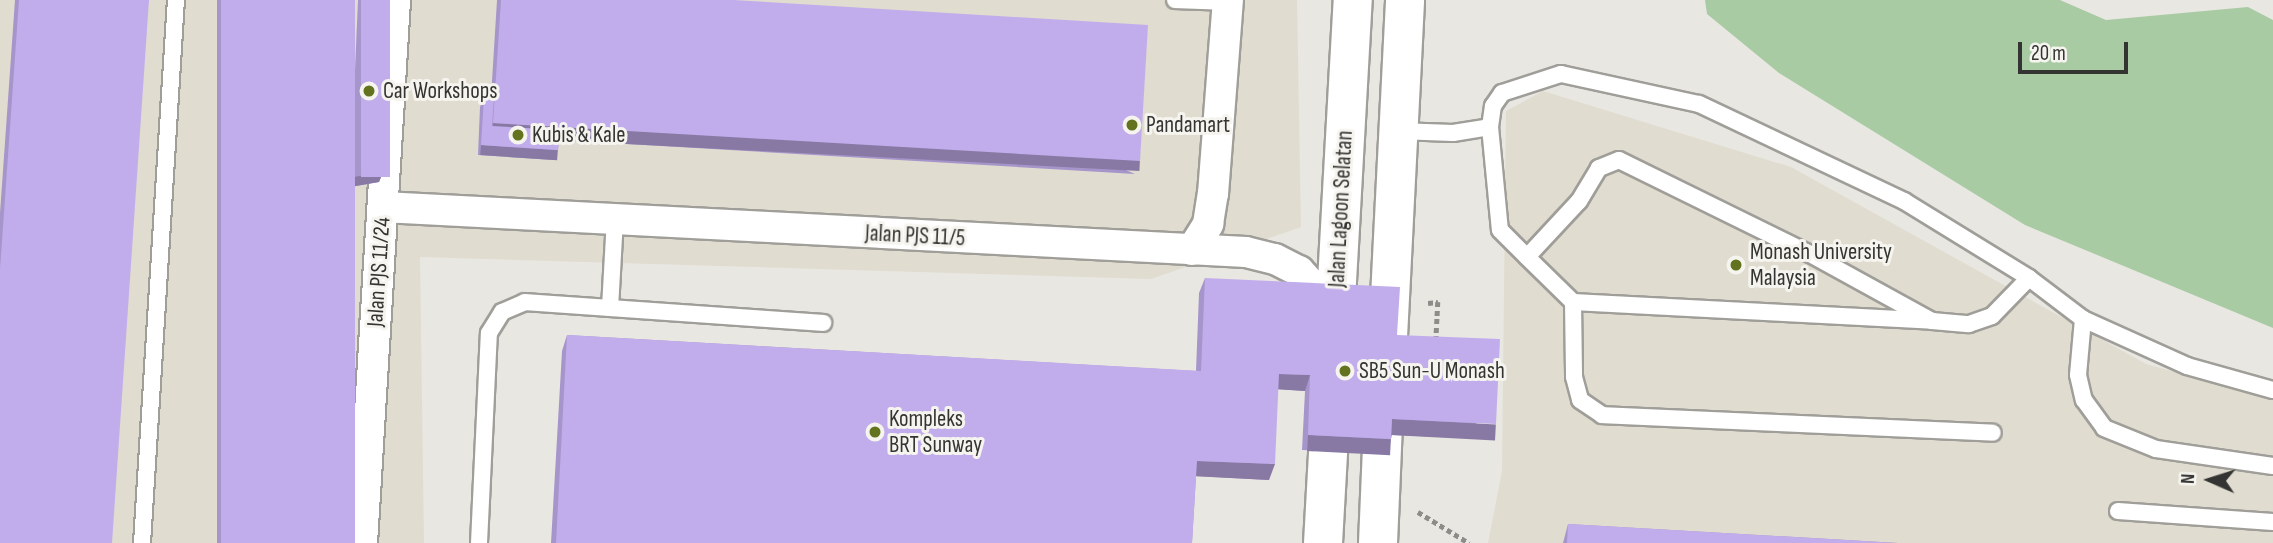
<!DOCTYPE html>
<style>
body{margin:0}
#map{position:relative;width:2273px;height:543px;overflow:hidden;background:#e9e7e2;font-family:"Sofia Sans Condensed",sans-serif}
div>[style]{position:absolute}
.built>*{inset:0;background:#e0dcd0}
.green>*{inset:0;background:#a8cba4}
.path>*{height:4.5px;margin-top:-2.25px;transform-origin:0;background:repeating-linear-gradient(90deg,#8d8c89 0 5px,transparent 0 8.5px)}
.roads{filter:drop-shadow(2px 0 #a09e99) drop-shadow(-2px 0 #a09e99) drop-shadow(0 2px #a09e99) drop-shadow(0 -2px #a09e99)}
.service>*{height:16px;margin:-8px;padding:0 8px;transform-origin:8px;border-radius:8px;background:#fff}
.minor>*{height:30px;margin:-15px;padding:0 15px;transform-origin:15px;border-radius:15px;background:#fff}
.secondary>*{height:38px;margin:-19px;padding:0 19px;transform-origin:19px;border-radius:19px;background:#fff}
.wall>*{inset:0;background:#a695ca;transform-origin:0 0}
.shaded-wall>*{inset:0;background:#8779a4;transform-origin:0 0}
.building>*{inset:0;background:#c1adeb;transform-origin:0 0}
.dots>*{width:19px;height:19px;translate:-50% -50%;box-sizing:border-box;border:4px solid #f6f4ef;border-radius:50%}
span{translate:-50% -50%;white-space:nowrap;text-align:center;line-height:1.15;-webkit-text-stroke:6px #f6f4ef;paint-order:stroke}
.poi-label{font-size:23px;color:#343432}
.left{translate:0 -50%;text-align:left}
.street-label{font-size:23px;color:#343432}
.north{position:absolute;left:2175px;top:445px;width:70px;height:70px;-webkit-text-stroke:5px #f6f4ef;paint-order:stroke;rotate:273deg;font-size:19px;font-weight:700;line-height:28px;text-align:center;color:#343432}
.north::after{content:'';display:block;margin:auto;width:24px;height:32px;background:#343432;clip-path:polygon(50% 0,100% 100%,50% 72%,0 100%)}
.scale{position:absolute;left:2018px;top:42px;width:110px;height:32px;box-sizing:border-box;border:4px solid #343432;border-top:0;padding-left:9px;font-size:21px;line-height:24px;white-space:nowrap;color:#343432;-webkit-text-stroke:5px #f6f4ef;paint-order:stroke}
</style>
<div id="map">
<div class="built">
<div style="clip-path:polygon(0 0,1297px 0,1301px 227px,1151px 279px,420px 257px,424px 543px,0 543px)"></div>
<div style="clip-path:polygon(1543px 91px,1791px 167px,2146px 364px,2273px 399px,2273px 543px,1488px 543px,1502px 471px,1506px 111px)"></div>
</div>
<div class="green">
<div style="clip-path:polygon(1705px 0,2060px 0,2106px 20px,2248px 7px,2273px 20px,2273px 328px,2025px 225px,1779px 73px,1707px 14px)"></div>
</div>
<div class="path">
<div style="left:1428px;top:303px;width:10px;rotate:-6deg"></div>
<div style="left:1438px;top:302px;width:40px;rotate:92.9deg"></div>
<div style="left:1418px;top:512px;width:60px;rotate:31.3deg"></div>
</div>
<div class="roads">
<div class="service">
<div style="left:1175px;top:0;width:53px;rotate:2.2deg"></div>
<div style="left:1490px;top:127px;width:103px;rotate:84.5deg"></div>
<div style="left:1500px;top:230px;width:38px;rotate:45deg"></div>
<div style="left:1527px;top:257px;width:64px;rotate:44.4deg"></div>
<div style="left:1573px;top:302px;width:360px;rotate:3deg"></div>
<div style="left:1932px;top:321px;width:139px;rotate:-151.2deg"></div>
<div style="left:1810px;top:254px;width:213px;rotate:-153.8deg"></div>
<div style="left:1619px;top:160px;width:22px;rotate:158deg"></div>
<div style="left:1599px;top:168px;width:39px;rotate:121deg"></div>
<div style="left:1579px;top:201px;width:76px;rotate:132.9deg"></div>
<div style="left:1398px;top:131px;width:55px;rotate:2.1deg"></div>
<div style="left:1453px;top:133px;width:37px;rotate:-9deg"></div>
<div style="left:1490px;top:127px;width:21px;rotate:-82deg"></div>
<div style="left:1493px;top:106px;width:16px;rotate:-55deg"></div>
<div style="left:1502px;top:93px;width:62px;rotate:-17.9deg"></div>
<div style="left:1561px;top:74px;width:141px;rotate:12.3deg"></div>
<div style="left:1699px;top:104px;width:227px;rotate:25.3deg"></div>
<div style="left:1904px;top:201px;width:147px;rotate:31.6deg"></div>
<div style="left:2029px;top:278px;width:68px;rotate:37.2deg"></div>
<div style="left:2083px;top:319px;width:114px;rotate:24.3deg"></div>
<div style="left:2187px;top:366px;width:89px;rotate:15.6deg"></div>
<div style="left:1573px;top:302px;width:75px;rotate:89.2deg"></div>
<div style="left:1574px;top:377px;width:24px;rotate:75deg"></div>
<div style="left:1580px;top:400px;width:27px;rotate:34deg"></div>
<div style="left:1602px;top:415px;width:391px;rotate:2.6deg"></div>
<div style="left:610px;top:308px;width:89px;rotate:-86.8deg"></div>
<div style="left:2083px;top:319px;width:56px;rotate:95.1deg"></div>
<div style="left:2078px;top:375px;width:26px;rotate:77deg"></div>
<div style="left:2084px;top:400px;width:34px;rotate:54deg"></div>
<div style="left:2104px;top:428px;width:56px;rotate:22deg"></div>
<div style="left:2156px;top:449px;width:118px;rotate:8.3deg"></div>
<div style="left:1932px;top:321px;width:37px;rotate:5deg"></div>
<div style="left:1969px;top:324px;width:24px;rotate:-19deg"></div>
<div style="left:1992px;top:316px;width:53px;rotate:-45.8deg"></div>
<div style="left:2118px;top:511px;width:155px;rotate:4.1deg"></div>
<div style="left:142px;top:543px;width:544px;rotate:-86.42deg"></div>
<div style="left:479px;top:543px;width:210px;rotate:-87.3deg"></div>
<div style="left:489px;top:333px;width:25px;rotate:-58deg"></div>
<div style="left:502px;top:312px;width:25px;rotate:-23deg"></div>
<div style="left:525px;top:302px;width:299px;rotate:4deg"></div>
</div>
<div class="minor">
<div style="left:383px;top:207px;width:864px;rotate:2.98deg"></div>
<div style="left:1246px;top:252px;width:30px;rotate:14deg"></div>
<div style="left:1275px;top:259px;width:27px;rotate:27deg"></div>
<div style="left:1299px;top:271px;width:27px;rotate:48deg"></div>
<div style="left:1317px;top:291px;width:29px;rotate:65deg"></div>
<div style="left:1192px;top:250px;width:31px;rotate:-58deg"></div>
<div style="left:1208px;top:224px;width:30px;rotate:-81deg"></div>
<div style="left:1213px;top:194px;width:195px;rotate:-85.6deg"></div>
<div style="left:362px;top:543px;width:544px;rotate:-86.52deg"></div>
</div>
<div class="secondary">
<div style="left:1334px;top:335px;width:336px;rotate:-86.8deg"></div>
<div style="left:1388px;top:337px;width:337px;rotate:-87.1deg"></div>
<div style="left:1323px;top:543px;width:145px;rotate:-86.8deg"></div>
<div style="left:1378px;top:543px;width:142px;rotate:-87.6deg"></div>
</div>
</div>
<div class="wall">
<div style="clip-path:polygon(15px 0,149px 0,0 543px,0 213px)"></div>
<div style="left:217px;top:0;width:138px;height:545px"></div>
<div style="clip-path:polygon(358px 0,390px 0,383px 172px,379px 182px,350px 187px)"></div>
<div style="clip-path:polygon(497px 0,733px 0,1135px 174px,559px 140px,558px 150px,554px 160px,478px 155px,480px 107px,484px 97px,491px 97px)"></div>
<div style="clip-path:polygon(1205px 278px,1397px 335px,1490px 439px,1392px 435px,1391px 439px,1386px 454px,1302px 450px,1305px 391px,1278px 389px,1269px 480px,1196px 476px,1192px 543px,551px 543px,562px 351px,567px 335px,1196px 371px,1199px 293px)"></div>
<div style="clip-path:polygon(1568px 524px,1898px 543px,1563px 543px)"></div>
</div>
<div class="shaded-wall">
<div style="left:493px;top:123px;width:648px;height:14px;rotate:3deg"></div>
<div style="left:481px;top:145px;width:77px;height:10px;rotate:4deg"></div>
<div style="clip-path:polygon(383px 172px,379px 182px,350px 187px,354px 177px)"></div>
<div style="clip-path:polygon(1279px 374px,1310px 375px,1305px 391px,1273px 389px)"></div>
<div style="left:1392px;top:419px;width:104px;height:16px;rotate:3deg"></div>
<div style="left:1308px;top:435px;width:83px;height:16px;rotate:3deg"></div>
<div style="clip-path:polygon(1197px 461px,1275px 464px,1269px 480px,1191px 476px)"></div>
</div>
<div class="building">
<div style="clip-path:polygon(19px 0,149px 0,112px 543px,0 543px,0 269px)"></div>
<div style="left:221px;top:0;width:134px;height:545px"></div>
<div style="left:361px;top:0;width:29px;height:177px"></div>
<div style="clip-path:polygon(501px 0,733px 0,1148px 25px,1140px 161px,493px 123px)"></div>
<div style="clip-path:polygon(484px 97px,494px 97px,492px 126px,560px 130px,558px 150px,481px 145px)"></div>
<div style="clip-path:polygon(1205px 278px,1400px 287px,1397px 335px,1500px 339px,1496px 424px,1392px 419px,1391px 439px,1308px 435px,1310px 375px,1279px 374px,1275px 464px,1197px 461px,1192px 543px,556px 543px,567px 335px,1201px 371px)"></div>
<div style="clip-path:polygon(1568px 524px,1898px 543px,1567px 543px)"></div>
</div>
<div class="dots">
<div style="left:369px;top:91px;background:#62721e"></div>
<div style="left:1132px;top:125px;background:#62721e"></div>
<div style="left:518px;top:135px;background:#62721e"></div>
<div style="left:1736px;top:265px;background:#62721e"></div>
<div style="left:1345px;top:371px;background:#62721e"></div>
<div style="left:875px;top:432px;background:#62721e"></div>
</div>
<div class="poi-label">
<span class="left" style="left:383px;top:91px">Car Workshops</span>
<span class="left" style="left:1146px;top:125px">Pandamart</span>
<span class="left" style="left:532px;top:135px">Kubis &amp; Kale</span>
<span class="left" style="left:1750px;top:265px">Monash University<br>Malaysia</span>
<span class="left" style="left:1359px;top:371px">SB5 Sun-U Monash</span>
<span class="left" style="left:889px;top:432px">Kompleks<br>BRT Sunway</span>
</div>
<div class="street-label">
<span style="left:1341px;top:209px;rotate:-87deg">Jalan Lagoon Selatan</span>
<span style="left:915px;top:236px;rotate:3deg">Jalan PJS 11/5</span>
<span style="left:379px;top:272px;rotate:-86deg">Jalan PJS 11/24</span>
</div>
<div class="north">N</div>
<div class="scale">20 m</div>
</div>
